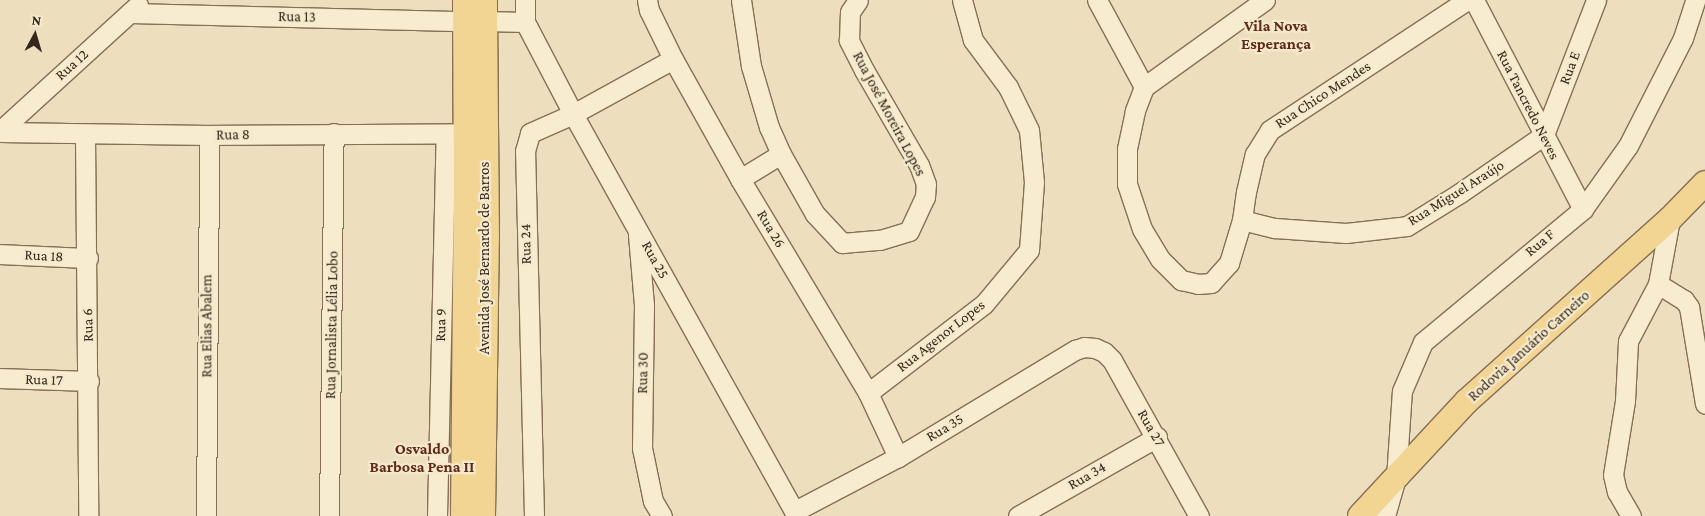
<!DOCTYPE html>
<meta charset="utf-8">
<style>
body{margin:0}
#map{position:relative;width:1705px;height:516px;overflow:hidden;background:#eddfbd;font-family:"Crimson Pro",serif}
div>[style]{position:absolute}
.roads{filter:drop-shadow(1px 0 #856f56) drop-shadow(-1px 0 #856f56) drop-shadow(0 1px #856f56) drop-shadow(0 -1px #856f56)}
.minor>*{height:19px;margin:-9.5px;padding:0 9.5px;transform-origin:9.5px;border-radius:9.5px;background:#f8ecd0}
.major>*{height:24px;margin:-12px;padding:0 12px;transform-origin:12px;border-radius:12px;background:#f2d493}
span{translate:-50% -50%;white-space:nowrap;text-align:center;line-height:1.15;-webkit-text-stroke:4.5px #f5e9cc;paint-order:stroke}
.street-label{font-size:15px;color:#34271b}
.neighbourhood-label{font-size:16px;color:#61291b;font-weight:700}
.north{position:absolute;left:10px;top:10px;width:50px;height:50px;-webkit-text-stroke:4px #f5e9cc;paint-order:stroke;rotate:6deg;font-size:14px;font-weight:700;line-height:20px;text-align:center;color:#34271b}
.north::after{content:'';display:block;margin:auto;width:18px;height:22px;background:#34271b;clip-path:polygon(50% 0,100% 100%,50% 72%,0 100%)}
</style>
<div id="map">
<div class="roads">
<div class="minor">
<div style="left:525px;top:0;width:22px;rotate:90deg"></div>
<div style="left:525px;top:22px;width:104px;rotate:62.4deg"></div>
<div style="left:573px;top:114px;width:460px;rotate:60.9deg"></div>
<div style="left:647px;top:0;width:10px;rotate:79deg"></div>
<div style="left:649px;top:10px;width:55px;rotate:63.9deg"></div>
<div style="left:673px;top:59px;width:137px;rotate:60.8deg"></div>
<div style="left:740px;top:179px;width:249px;rotate:59.1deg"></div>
<div style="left:868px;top:393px;width:71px;rotate:64.9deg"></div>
<div style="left:741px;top:0;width:67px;rotate:81.4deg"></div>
<div style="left:751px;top:66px;width:64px;rotate:73.6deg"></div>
<div style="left:769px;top:127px;width:30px;rotate:66deg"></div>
<div style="left:781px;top:154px;width:69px;rotate:60.5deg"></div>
<div style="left:815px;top:214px;width:40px;rotate:47deg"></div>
<div style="left:842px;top:243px;width:38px;rotate:-5deg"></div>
<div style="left:880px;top:240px;width:30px;rotate:-17deg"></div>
<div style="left:909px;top:231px;width:38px;rotate:-65deg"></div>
<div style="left:925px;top:197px;width:13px;rotate:-86deg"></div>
<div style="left:926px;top:184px;width:20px;rotate:-110deg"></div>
<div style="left:919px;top:165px;width:110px;rotate:-120.1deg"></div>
<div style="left:864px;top:70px;width:34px;rotate:-117deg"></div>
<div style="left:849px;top:40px;width:28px;rotate:-88deg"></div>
<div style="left:850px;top:12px;width:14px;rotate:-56deg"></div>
<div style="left:1097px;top:0;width:99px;rotate:61.6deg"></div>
<div style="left:1265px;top:0;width:149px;rotate:144.3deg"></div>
<div style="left:1144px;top:87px;width:26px;rotate:111deg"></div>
<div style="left:1135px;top:111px;width:39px;rotate:102deg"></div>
<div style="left:1127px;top:149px;width:35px;rotate:90deg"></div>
<div style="left:1127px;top:184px;width:47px;rotate:71.6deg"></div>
<div style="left:1142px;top:229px;width:35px;rotate:59deg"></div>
<div style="left:1160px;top:259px;width:30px;rotate:45deg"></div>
<div style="left:1181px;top:280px;width:17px;rotate:13deg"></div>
<div style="left:1198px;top:284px;width:13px;rotate:-4deg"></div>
<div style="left:1211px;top:283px;width:27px;rotate:-48deg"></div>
<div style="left:1229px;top:263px;width:45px;rotate:-73.2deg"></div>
<div style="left:1242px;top:220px;width:28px;rotate:-82deg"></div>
<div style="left:1246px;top:192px;width:39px;rotate:-77deg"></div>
<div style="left:1255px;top:154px;width:28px;rotate:-58deg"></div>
<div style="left:1270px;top:130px;width:236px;rotate:-33.4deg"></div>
<div style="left:1474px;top:0;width:236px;rotate:62.5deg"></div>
<div style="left:130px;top:13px;width:335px;rotate:1.4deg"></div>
<div style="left:485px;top:21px;width:40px;rotate:1.4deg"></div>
<div style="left:0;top:131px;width:187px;rotate:-42.4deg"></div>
<div style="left:0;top:132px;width:209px;rotate:0.8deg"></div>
<div style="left:209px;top:135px;width:256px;rotate:-0.4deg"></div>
<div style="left:85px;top:135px;width:381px;rotate:89.5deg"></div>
<div style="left:740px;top:179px;width:48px;rotate:-31.4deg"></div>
<div style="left:1242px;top:220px;width:34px;rotate:14deg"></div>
<div style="left:1275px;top:228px;width:71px;rotate:4deg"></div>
<div style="left:1346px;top:233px;width:61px;rotate:-6.5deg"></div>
<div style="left:1407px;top:226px;width:62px;rotate:-31.9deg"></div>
<div style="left:1460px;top:193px;width:102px;rotate:-34.6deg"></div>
<div style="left:1544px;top:135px;width:145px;rotate:-68.9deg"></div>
<div style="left:638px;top:235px;width:70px;rotate:85.1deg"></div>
<div style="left:644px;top:305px;width:143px;rotate:90.8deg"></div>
<div style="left:642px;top:448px;width:54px;rotate:78.3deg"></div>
<div style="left:653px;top:501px;width:17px;rotate:59deg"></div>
<div style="left:0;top:254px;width:88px;rotate:2.6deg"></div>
<div style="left:1658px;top:284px;width:31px;rotate:32deg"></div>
<div style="left:1684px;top:300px;width:9px;rotate:54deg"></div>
<div style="left:1689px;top:307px;width:98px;rotate:80.6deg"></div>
<div style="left:0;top:378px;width:89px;rotate:1.9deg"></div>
<div style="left:868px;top:393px;width:146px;rotate:-37.5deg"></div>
<div style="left:984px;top:304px;width:70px;rotate:-50.2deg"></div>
<div style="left:1029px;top:250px;width:68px;rotate:-85.8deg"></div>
<div style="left:1034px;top:182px;width:52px;rotate:-95.5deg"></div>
<div style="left:1029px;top:130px;width:48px;rotate:-116deg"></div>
<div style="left:1008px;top:87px;width:59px;rotate:-126.7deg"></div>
<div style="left:973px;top:40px;width:41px;rotate:-105.4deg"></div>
<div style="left:795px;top:511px;width:116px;rotate:-27.7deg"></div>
<div style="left:898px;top:457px;width:207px;rotate:-31.2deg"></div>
<div style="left:1075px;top:350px;width:9px;rotate:-18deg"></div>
<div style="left:1084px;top:347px;width:11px;rotate:5deg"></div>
<div style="left:1095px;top:348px;width:10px;rotate:24deg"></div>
<div style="left:1104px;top:352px;width:11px;rotate:45deg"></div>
<div style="left:1112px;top:360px;width:179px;rotate:60.9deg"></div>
<div style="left:206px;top:516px;width:381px;rotate:-89.5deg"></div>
<div style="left:329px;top:516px;width:383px;rotate:-89.3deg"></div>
<div style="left:437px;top:516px;width:382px;rotate:-88.7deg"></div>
<div style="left:534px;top:516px;width:365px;rotate:-91.4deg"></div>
<div style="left:525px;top:151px;width:19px;rotate:-74deg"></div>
<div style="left:530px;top:133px;width:47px;rotate:-23.8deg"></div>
<div style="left:573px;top:114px;width:114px;rotate:-28.8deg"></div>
<div style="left:1018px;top:516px;width:160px;rotate:-29.6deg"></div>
<div style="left:1385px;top:516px;width:40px;rotate:-74deg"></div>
<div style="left:1396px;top:478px;width:87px;rotate:-86.1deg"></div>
<div style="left:1402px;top:391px;width:53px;rotate:-66.8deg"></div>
<div style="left:1423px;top:342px;width:208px;rotate:-39.7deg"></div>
<div style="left:1583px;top:209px;width:77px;rotate:-54.5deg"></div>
<div style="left:1628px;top:146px;width:121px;rotate:-63deg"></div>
<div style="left:1683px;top:38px;width:40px;rotate:-72deg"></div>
<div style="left:1631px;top:516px;width:28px;rotate:-120deg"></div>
<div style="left:1617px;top:492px;width:17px;rotate:-103deg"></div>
<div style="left:1613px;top:475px;width:75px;rotate:-80.8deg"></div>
<div style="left:1625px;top:401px;width:60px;rotate:-87.1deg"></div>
<div style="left:1628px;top:341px;width:64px;rotate:-62.2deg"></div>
<div style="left:1658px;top:284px;width:66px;rotate:-79.5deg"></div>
</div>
<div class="major">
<div style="left:463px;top:516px;width:324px;rotate:-89.5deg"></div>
<div style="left:466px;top:192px;width:192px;rotate:-90.3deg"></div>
<div style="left:483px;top:516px;width:278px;rotate:-89.2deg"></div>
<div style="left:487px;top:238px;width:238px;rotate:-90.5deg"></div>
<div style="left:1360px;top:516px;width:157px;rotate:-47.1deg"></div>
<div style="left:1467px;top:401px;width:273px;rotate:-41.9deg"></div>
<div style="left:1670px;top:219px;width:50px;rotate:-45.8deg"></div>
</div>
</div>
<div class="street-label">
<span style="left:297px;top:17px;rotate:1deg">Rua 13</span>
<span style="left:72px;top:65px;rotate:-42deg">Rua 12</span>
<span style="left:1570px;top:68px;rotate:-69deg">Rua E</span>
<span style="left:1323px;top:95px;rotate:-33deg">Rua Chico Mendes</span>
<span style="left:1528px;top:105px;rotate:63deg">Rua Tancredo Neves</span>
<span style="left:889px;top:114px;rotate:62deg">Rua José Moreira Lopes</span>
<span style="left:233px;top:135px;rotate:-1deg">Rua 8</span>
<span style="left:1456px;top:193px;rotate:-32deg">Rua Miguel Araújo</span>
<span style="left:771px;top:229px;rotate:59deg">Rua 26</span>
<span style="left:1540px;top:243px;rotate:-40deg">Rua F</span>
<span style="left:526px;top:244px;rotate:-91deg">Rua 24</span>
<span style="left:44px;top:256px;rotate:3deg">Rua 18</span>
<span style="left:485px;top:258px;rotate:-90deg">Avenida José Bernardo de Barros</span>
<span style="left:655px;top:260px;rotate:61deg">Rua 25</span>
<span style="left:88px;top:325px;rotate:-91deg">Rua 6</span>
<span style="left:332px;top:325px;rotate:-89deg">Rua Jornalista Lélia Lobo</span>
<span style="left:441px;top:325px;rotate:-89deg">Rua 9</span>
<span style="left:207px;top:326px;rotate:-90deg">Rua Elias Abalem</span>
<span style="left:941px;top:336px;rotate:-38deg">Rua Agenor Lopes</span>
<span style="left:1529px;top:346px;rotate:-42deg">Rodovia Januário Carneiro</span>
<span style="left:643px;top:373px;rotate:-89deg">Rua 30</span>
<span style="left:44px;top:380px;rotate:2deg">Rua 17</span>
<span style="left:945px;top:428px;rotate:-31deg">Rua 35</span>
<span style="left:1151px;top:428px;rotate:60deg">Rua 27</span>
<span style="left:1087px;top:476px;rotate:-30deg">Rua 34</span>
</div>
<div class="neighbourhood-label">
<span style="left:1276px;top:35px">Vila Nova<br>Esperança</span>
<span style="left:422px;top:458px">Osvaldo<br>Barbosa Pena II</span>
</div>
<div class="north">N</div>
</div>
